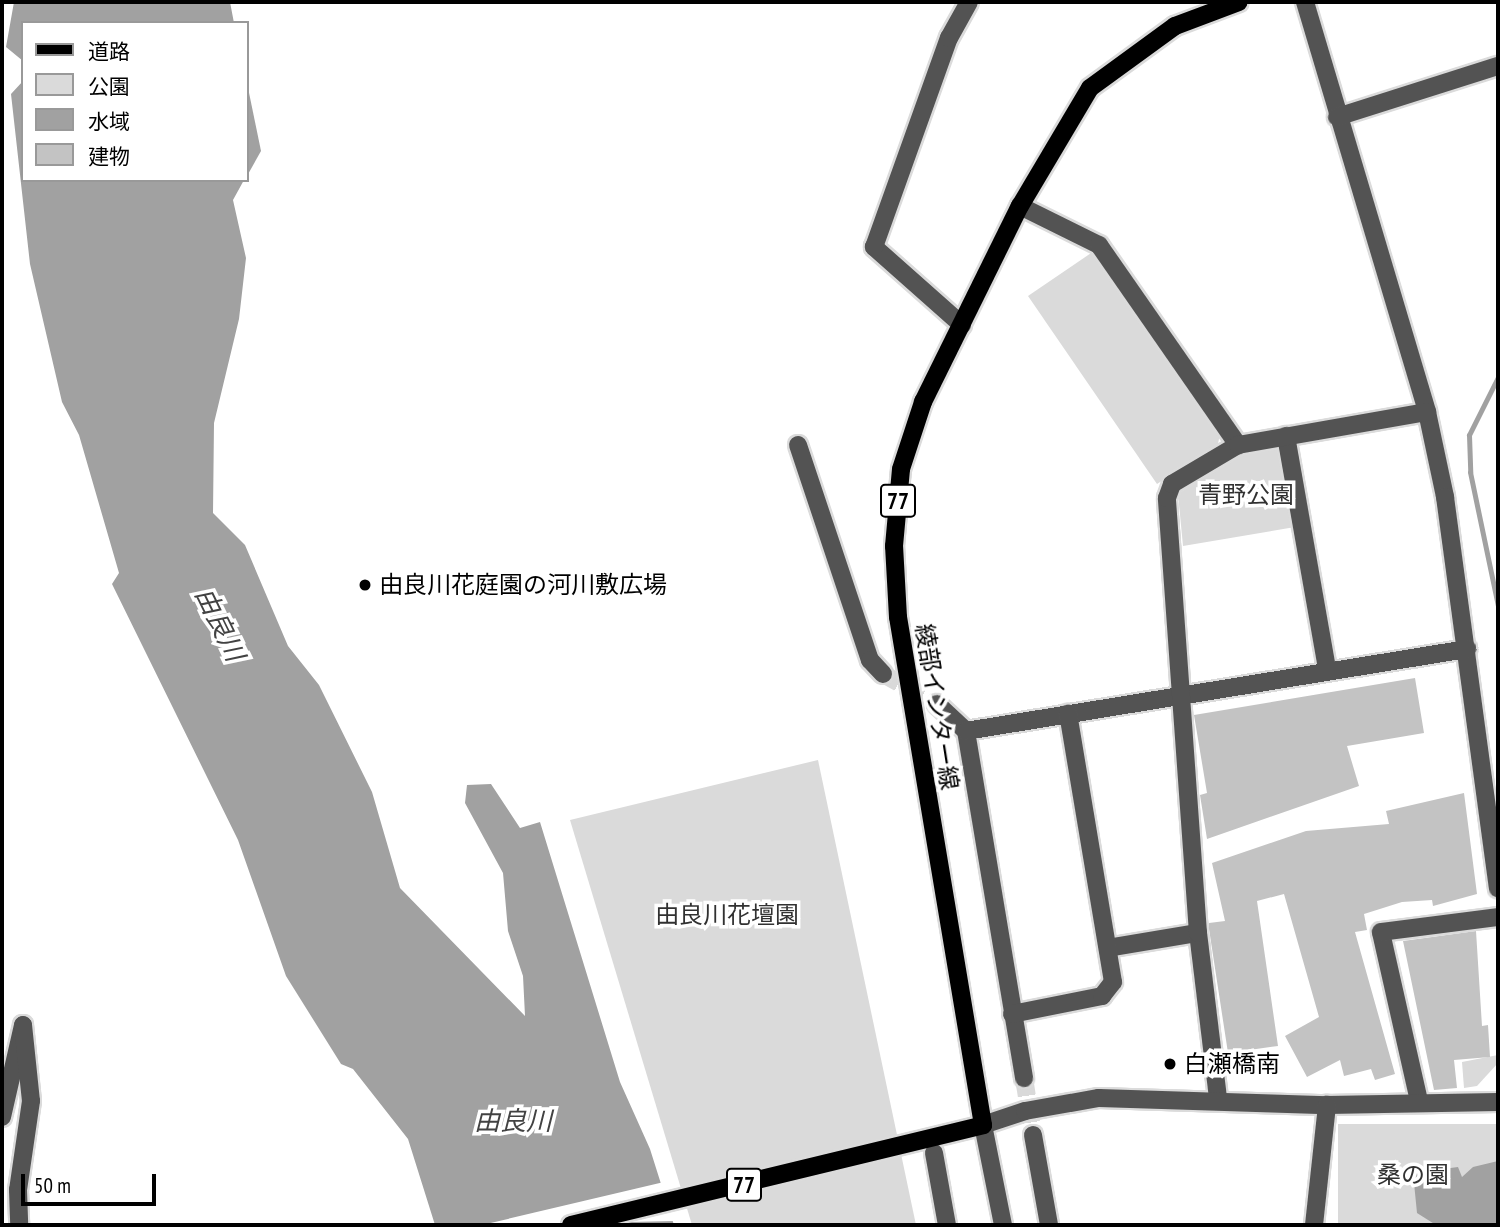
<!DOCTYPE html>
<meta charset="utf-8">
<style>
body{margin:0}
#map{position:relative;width:1500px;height:1227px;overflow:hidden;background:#fff;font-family:"PT Sans Narrow","Noto Sans JP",sans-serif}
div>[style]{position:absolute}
.green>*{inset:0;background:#dadada;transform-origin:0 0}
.water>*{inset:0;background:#a1a1a1}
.pier>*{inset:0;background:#fff}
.stream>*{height:5px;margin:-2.5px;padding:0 2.5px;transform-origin:2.5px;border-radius:2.5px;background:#a1a1a1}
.building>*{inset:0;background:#c3c3c3}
.minor-tunnel>*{height:18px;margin-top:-9px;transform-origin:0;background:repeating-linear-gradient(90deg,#d9d9d9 0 18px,transparent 0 27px)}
.roads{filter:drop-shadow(2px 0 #dbdbdb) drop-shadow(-2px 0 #dbdbdb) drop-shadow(0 2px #dbdbdb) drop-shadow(0 -2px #dbdbdb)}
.minor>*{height:18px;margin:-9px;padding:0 9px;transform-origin:9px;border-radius:9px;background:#535353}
.major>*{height:18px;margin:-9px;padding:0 9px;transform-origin:9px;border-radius:9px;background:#000}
.dots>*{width:19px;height:19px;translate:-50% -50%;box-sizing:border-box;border:4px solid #fff;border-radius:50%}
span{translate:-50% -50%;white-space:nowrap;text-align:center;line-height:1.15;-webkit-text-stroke:7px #fff;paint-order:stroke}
.shield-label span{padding:2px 5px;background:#fff;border:2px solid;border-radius:5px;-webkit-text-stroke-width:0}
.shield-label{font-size:23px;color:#000;font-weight:700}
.park-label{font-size:24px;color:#313131}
.poi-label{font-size:24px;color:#000}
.left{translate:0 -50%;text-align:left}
.street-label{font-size:24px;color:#000}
.water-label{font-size:26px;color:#424242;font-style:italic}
.frame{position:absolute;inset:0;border:4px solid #000;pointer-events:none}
.legend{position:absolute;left:21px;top:21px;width:228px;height:161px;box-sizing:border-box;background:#fff;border:2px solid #999;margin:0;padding:9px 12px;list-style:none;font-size:21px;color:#000}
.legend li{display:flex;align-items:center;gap:14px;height:35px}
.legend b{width:35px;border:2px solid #999}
.scale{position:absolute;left:21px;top:1174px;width:135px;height:32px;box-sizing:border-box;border:4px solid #000;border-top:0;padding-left:9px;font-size:21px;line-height:24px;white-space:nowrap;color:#000;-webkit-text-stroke:5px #fff;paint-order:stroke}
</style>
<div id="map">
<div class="green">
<div style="clip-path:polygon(1097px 249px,1221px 428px,1218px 444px,1157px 484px,1028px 296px)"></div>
<div style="clip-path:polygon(1274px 446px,1281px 453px,1295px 527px,1183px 546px,1178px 494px,1238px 453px)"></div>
<div style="clip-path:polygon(818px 760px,916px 1225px,692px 1225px,570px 820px)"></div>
<div style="clip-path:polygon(1498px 1055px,1498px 1063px,1477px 1086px,1464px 1088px,1462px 1062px)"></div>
<div style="left:1338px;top:1124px;width:160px;height:103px"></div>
</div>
<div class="water">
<div style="clip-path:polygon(14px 2px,230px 2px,234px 23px,23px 23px,23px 61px,6px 47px)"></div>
<div style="clip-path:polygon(23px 81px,23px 180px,244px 180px,233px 200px,246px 258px,239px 319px,214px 423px,213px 513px,245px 545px,288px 646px,319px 685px,372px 792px,400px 888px,525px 1016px,523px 976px,508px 931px,503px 873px,465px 803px,467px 785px,491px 784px,520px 828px,540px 822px,620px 1082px,650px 1149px,674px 1225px,435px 1225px,408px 1139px,353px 1069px,341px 1064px,286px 976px,238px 840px,112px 584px,119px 573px,79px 435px,62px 402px,30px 264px,11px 94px)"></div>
<div style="clip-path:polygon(247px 83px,261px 151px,247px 176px)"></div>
<div style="clip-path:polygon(1498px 1161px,1498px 1223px,1436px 1225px,1417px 1213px,1413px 1173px,1458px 1167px,1462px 1177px,1473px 1167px)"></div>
</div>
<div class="pier">
<div style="clip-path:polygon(664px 1182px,676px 1221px,482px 1225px)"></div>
</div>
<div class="stream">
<div style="left:1498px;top:377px;width:65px;rotate:116.6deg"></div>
<div style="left:1469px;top:435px;width:37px;rotate:88deg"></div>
<div style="left:1470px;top:472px;width:137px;rotate:78.2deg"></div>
</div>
<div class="building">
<div style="clip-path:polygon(1415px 678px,1424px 733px,1347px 746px,1359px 786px,1207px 839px,1200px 795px,1207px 793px,1194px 715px)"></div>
<div style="clip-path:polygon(1464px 793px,1477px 894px,1433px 906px,1432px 900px,1402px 902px,1364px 914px,1367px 930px,1355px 932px,1395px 1074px,1375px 1080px,1371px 1069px,1344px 1076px,1340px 1060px,1307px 1077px,1285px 1036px,1319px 1017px,1284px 894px,1257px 901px,1278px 1046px,1228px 1053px,1209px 929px,1209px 923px,1225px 921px,1212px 863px,1306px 831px,1389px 824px,1386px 811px)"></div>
<div style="clip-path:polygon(1476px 931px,1482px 1026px,1488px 1025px,1490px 1057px,1454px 1060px,1457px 1088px,1434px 1090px,1403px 941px)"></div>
</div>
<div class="minor-tunnel">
<div style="left:883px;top:674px;width:62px;rotate:29.1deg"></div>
<div style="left:1024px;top:1078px;width:58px;rotate:81deg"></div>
</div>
<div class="roads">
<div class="minor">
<div style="left:1305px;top:2px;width:428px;rotate:73.4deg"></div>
<div style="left:1427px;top:412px;width:87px;rotate:78deg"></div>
<div style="left:1445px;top:497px;width:395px;rotate:82.3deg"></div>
<div style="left:1337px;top:117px;width:169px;rotate:-17.6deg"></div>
<div style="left:1020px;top:206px;width:88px;rotate:26.3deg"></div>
<div style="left:1099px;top:245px;width:244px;rotate:55.2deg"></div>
<div style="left:962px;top:325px;width:118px;rotate:-138.4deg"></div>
<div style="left:874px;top:247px;width:222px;rotate:-70.3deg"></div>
<div style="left:949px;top:38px;width:41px;rotate:-60.9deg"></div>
<div style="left:1286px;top:436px;width:237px;rotate:80deg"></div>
<div style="left:798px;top:445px;width:227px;rotate:71.5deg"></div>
<div style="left:870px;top:660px;width:19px;rotate:47deg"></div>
<div style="left:937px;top:704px;width:40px;rotate:43deg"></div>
<div style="left:966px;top:731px;width:352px;rotate:80.5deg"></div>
<div style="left:966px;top:731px;width:508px;rotate:-9.3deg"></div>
<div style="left:1108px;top:948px;width:91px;rotate:-9.5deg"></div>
<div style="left:1012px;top:1014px;width:92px;rotate:-11.3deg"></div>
<div style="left:1102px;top:996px;width:18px;rotate:-52deg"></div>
<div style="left:1113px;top:982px;width:272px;rotate:-99.5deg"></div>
<div style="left:1218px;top:1098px;width:166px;rotate:-96.9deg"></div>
<div style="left:1198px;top:933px;width:436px;rotate:-94.1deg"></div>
<div style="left:1167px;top:498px;width:15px;rotate:-70deg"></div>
<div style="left:1172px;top:484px;width:77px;rotate:-30.6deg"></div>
<div style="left:1238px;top:445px;width:192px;rotate:-9.9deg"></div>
<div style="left:1419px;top:1101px;width:173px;rotate:-102.7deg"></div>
<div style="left:1381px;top:932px;width:118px;rotate:-7.3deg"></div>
<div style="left:2px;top:1117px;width:94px;rotate:-77.1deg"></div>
<div style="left:23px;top:1025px;width:76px;rotate:84deg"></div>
<div style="left:31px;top:1101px;width:90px;rotate:98.3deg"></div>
<div style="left:18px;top:1190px;width:35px;rotate:88deg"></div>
<div style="left:1033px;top:1135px;width:91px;rotate:79.9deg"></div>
<div style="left:934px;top:1153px;width:73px;rotate:79.8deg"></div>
<div style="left:1003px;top:1225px;width:102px;rotate:-101.3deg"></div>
<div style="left:983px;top:1125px;width:44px;rotate:-18.4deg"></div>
<div style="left:1025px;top:1111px;width:75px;rotate:-10deg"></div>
<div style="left:1099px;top:1098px;width:228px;rotate:1.8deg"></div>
<div style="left:1327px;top:1105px;width:171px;rotate:-1deg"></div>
<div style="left:1314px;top:1225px;width:121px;rotate:-83.8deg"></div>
</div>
<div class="major">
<div style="left:571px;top:1225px;width:424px;rotate:-13.6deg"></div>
<div style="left:983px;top:1125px;width:515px;rotate:-99.5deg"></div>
<div style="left:898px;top:617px;width:71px;rotate:-93.2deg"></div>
<div style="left:894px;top:546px;width:77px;rotate:-84.8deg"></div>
<div style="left:901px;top:469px;width:71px;rotate:-71.8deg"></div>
<div style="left:923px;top:402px;width:219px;rotate:-63.7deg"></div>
<div style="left:1020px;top:206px;width:137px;rotate:-59.3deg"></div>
<div style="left:1090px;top:88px;width:105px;rotate:-36.1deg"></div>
<div style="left:1175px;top:26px;width:68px;rotate:-20.6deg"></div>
</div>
</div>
<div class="dots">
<div style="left:365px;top:585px;background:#000"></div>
<div style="left:1170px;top:1064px;background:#000"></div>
</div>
<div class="shield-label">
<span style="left:898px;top:501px">77</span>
<span style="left:744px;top:1185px">77</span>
</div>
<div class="park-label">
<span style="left:1246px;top:495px">青野公園</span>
<span style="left:727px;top:915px">由良川花壇園</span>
<span style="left:1413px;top:1175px">桑の園</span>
</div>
<div class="poi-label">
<span class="left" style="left:379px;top:585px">由良川花庭園の河川敷広場</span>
<span class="left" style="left:1184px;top:1064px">白瀬橋南</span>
</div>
<div class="street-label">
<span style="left:937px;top:707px;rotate:81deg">綾部インター線</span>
</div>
<div class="water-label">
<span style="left:220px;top:624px;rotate:64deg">由良川</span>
<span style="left:513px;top:1121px">由良川</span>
</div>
<div class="frame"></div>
<ul class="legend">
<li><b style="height:9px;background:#000"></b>道路</li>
<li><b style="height:19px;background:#dadada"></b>公園</li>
<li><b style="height:19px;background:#a1a1a1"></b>水域</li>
<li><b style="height:19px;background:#c3c3c3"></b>建物</li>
</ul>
<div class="scale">50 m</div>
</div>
